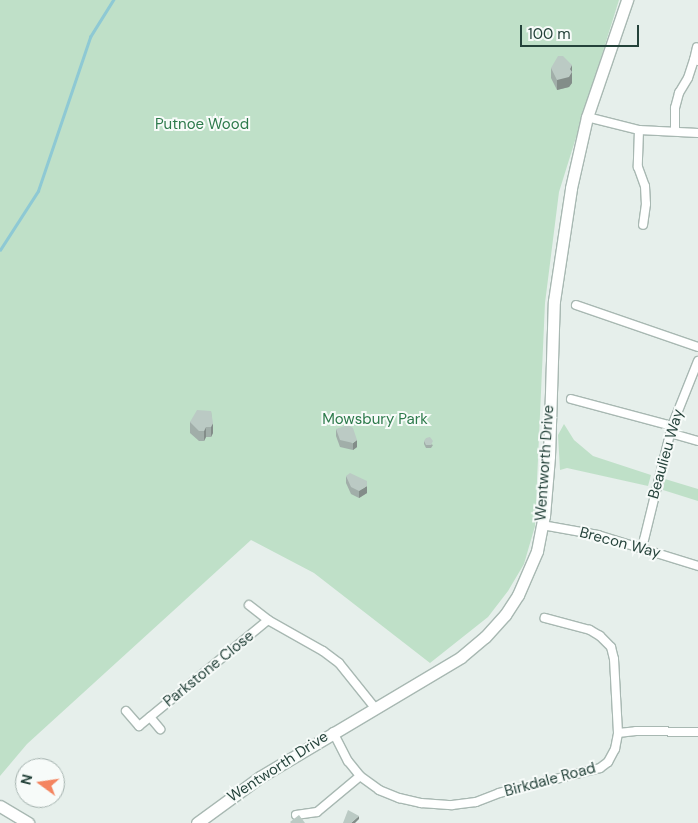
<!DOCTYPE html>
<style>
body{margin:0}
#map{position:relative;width:698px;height:823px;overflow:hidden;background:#e6efeb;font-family:"DM Sans",sans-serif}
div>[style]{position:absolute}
.green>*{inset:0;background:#bfe0c8}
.stream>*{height:2.5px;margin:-1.25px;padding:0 1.25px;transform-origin:1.25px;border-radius:1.25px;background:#8ec9d4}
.roads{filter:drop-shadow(1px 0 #a8b8b2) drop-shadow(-1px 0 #a8b8b2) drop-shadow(0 1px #a8b8b2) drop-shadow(0 -1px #a8b8b2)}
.street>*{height:8px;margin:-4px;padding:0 4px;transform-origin:4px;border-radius:4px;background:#fff}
.secondary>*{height:11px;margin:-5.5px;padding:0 5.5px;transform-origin:5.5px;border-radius:5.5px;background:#fff}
.wall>*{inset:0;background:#a1aea9}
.shaded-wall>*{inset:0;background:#838d89}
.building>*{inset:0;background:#bbcac4}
span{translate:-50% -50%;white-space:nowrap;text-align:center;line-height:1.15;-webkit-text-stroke:4px #f7fbf9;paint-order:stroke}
.park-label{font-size:15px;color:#2d7a4b}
.street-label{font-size:15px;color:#24423a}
.north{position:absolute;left:15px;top:758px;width:50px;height:50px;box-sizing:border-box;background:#f7fbf9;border:1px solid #a3b1ad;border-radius:50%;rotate:284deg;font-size:14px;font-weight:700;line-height:20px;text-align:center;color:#24423a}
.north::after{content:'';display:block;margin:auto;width:18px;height:22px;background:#f4845f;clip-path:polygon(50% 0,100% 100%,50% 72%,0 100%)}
.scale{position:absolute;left:520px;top:25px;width:119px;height:22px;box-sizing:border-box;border:2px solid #24423a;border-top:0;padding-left:6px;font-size:15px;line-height:18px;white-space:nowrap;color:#24423a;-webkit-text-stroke:4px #f7fbf9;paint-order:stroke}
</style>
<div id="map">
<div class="green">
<div style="clip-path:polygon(0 0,619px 0,559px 192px,545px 303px,535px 526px,524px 564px,508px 591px,488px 617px,430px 663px,314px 573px,251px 540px,27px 744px,0 776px)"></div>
<div style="clip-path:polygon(564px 424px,574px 440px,593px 456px,651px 475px,648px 486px,567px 468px,560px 470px,558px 435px)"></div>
<div style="clip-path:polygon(665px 479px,698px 489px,698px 501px,663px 490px)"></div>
</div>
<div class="stream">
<div style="left:0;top:250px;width:70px;rotate:-57.2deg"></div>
<div style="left:38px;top:191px;width:163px;rotate:-71.3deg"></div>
<div style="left:90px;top:37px;width:44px;rotate:-58.1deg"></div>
</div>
<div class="roads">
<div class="street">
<div style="left:694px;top:60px;width:13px;rotate:-77deg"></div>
<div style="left:587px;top:117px;width:54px;rotate:14deg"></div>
<div style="left:639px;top:130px;width:59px;rotate:2.9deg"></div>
<div style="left:639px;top:130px;width:37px;rotate:92deg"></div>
<div style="left:638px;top:167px;width:20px;rotate:70deg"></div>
<div style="left:645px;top:186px;width:18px;rotate:87deg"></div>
<div style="left:646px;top:204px;width:21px;rotate:98deg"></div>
<div style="left:675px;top:131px;width:23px;rotate:-90deg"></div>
<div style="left:675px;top:108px;width:16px;rotate:-75deg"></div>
<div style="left:679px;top:93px;width:17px;rotate:-59deg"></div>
<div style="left:688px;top:78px;width:19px;rotate:-72deg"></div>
<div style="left:694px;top:60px;width:4px;rotate:14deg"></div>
<div style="left:576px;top:305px;width:129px;rotate:19deg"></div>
<div style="left:571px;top:399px;width:105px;rotate:15deg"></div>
<div style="left:670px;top:433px;width:29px;rotate:16deg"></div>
<div style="left:542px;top:525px;width:57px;rotate:10.1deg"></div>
<div style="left:598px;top:535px;width:105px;rotate:17.2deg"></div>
<div style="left:642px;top:548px;width:126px;rotate:-76.2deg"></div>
<div style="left:672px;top:426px;width:70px;rotate:-68.2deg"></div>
<div style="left:249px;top:605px;width:24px;rotate:38deg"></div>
<div style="left:126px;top:711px;width:20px;rotate:49deg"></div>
<div style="left:139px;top:726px;width:167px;rotate:-39.4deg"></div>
<div style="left:268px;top:620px;width:63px;rotate:29.4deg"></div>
<div style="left:323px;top:651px;width:20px;rotate:37deg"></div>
<div style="left:339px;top:663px;width:58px;rotate:51.3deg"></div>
<div style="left:150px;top:717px;width:16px;rotate:50deg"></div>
<div style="left:333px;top:732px;width:33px;rotate:63deg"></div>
<div style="left:348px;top:761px;width:19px;rotate:51deg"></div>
<div style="left:360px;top:776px;width:24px;rotate:36deg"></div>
<div style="left:379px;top:790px;width:22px;rotate:22deg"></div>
<div style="left:399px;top:798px;width:23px;rotate:13deg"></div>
<div style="left:421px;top:803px;width:31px;rotate:4deg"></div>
<div style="left:452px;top:805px;width:24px;rotate:-7deg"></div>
<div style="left:476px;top:802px;width:25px;rotate:-21deg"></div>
<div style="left:499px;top:793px;width:104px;rotate:-13.9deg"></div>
<div style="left:600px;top:768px;width:10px;rotate:-37deg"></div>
<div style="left:608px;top:762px;width:15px;rotate:-62deg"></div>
<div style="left:615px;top:749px;width:16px;rotate:-79deg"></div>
<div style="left:618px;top:733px;width:74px;rotate:-93.1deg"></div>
<div style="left:614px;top:659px;width:12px;rotate:-104deg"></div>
<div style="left:611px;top:647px;width:16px;rotate:-135deg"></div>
<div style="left:600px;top:636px;width:12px;rotate:-149deg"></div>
<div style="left:590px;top:630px;width:47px;rotate:-165.1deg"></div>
<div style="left:618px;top:733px;width:18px;rotate:-6deg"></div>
<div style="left:636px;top:731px;width:62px;rotate:0.9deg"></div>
<div style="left:296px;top:815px;width:21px;rotate:-8deg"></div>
<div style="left:317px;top:812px;width:56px;rotate:-39.9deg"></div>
</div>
<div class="secondary">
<div style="left:0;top:806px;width:33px;rotate:31deg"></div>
<div style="left:197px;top:823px;width:78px;rotate:-36.1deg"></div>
<div style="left:260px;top:777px;width:234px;rotate:-30.8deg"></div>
<div style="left:461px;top:657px;width:31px;rotate:-40deg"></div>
<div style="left:485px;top:637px;width:30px;rotate:-48deg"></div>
<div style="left:505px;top:615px;width:24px;rotate:-57deg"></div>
<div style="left:518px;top:595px;width:48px;rotate:-66.6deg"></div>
<div style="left:537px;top:551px;width:36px;rotate:-79deg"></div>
<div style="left:544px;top:516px;width:60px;rotate:-85.2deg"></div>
<div style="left:549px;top:456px;width:155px;rotate:-88.2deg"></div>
<div style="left:554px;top:301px;width:114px;rotate:-81.4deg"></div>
<div style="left:571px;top:188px;width:73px;rotate:-77.3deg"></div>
<div style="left:587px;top:117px;width:124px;rotate:-71.1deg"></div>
</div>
</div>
<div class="wall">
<div style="clip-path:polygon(572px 65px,572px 83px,569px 87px,557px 90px,551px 78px,551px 68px)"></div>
<div style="clip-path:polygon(211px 411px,213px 433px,211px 437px,206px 437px,204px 441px,199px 441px,190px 433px,190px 422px)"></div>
<div style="clip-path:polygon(336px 429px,357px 447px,353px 450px,340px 447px,336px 436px)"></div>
<div style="clip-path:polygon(424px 441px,433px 445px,431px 448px,426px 448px,424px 444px)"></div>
<div style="clip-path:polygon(346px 476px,367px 493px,359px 498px,351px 494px,346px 483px)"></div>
</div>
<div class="shaded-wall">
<div style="clip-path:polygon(572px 65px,572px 83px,569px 87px,557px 90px,557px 80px,570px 69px)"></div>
<div style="clip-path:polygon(213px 423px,213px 433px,211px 437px,211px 427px)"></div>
<div style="clip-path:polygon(206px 427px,206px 437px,204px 441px,204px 431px)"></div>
<div style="clip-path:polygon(357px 440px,357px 447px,353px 450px,353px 443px)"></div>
<div style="clip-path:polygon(367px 486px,367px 493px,359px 498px,359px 491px)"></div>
<div style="clip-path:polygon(359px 816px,359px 819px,355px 823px,351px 823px)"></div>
</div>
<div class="building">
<div style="clip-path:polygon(558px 56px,563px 56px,572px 65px,570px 69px,572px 72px,569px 77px,557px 80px,551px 68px)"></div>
<div style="clip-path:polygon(197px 410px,211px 411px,213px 423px,211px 427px,206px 427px,204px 431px,199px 431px,190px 422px)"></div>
<div style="clip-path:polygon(348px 425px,353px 428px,357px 440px,353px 443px,340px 440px,336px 429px)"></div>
<div style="clip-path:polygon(430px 437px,433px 441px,431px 445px,426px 445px,424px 441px,426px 438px)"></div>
<div style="clip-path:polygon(350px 473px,367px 481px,367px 486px,359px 491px,351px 487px,346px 476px)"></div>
<div style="clip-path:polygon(348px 810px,359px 816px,351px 823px,343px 823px)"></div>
<div style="clip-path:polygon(299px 815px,305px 823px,291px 823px,290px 822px)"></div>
</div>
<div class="park-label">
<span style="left:202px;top:125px">Putnoe Wood</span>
<span style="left:375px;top:420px">Mowsbury Park</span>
</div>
<div class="street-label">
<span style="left:666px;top:454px;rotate:-74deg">Beaulieu Way</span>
<span style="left:545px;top:463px;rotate:-86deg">Wentworth Drive</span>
<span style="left:620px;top:543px;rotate:15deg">Brecon Way</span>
<span style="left:209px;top:669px;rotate:-39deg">Parkstone Close</span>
<span style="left:278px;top:767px;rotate:-33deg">Wentworth Drive</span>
<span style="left:550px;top:780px;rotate:-15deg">Birkdale Road</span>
</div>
<div class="north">N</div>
<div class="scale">100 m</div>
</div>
